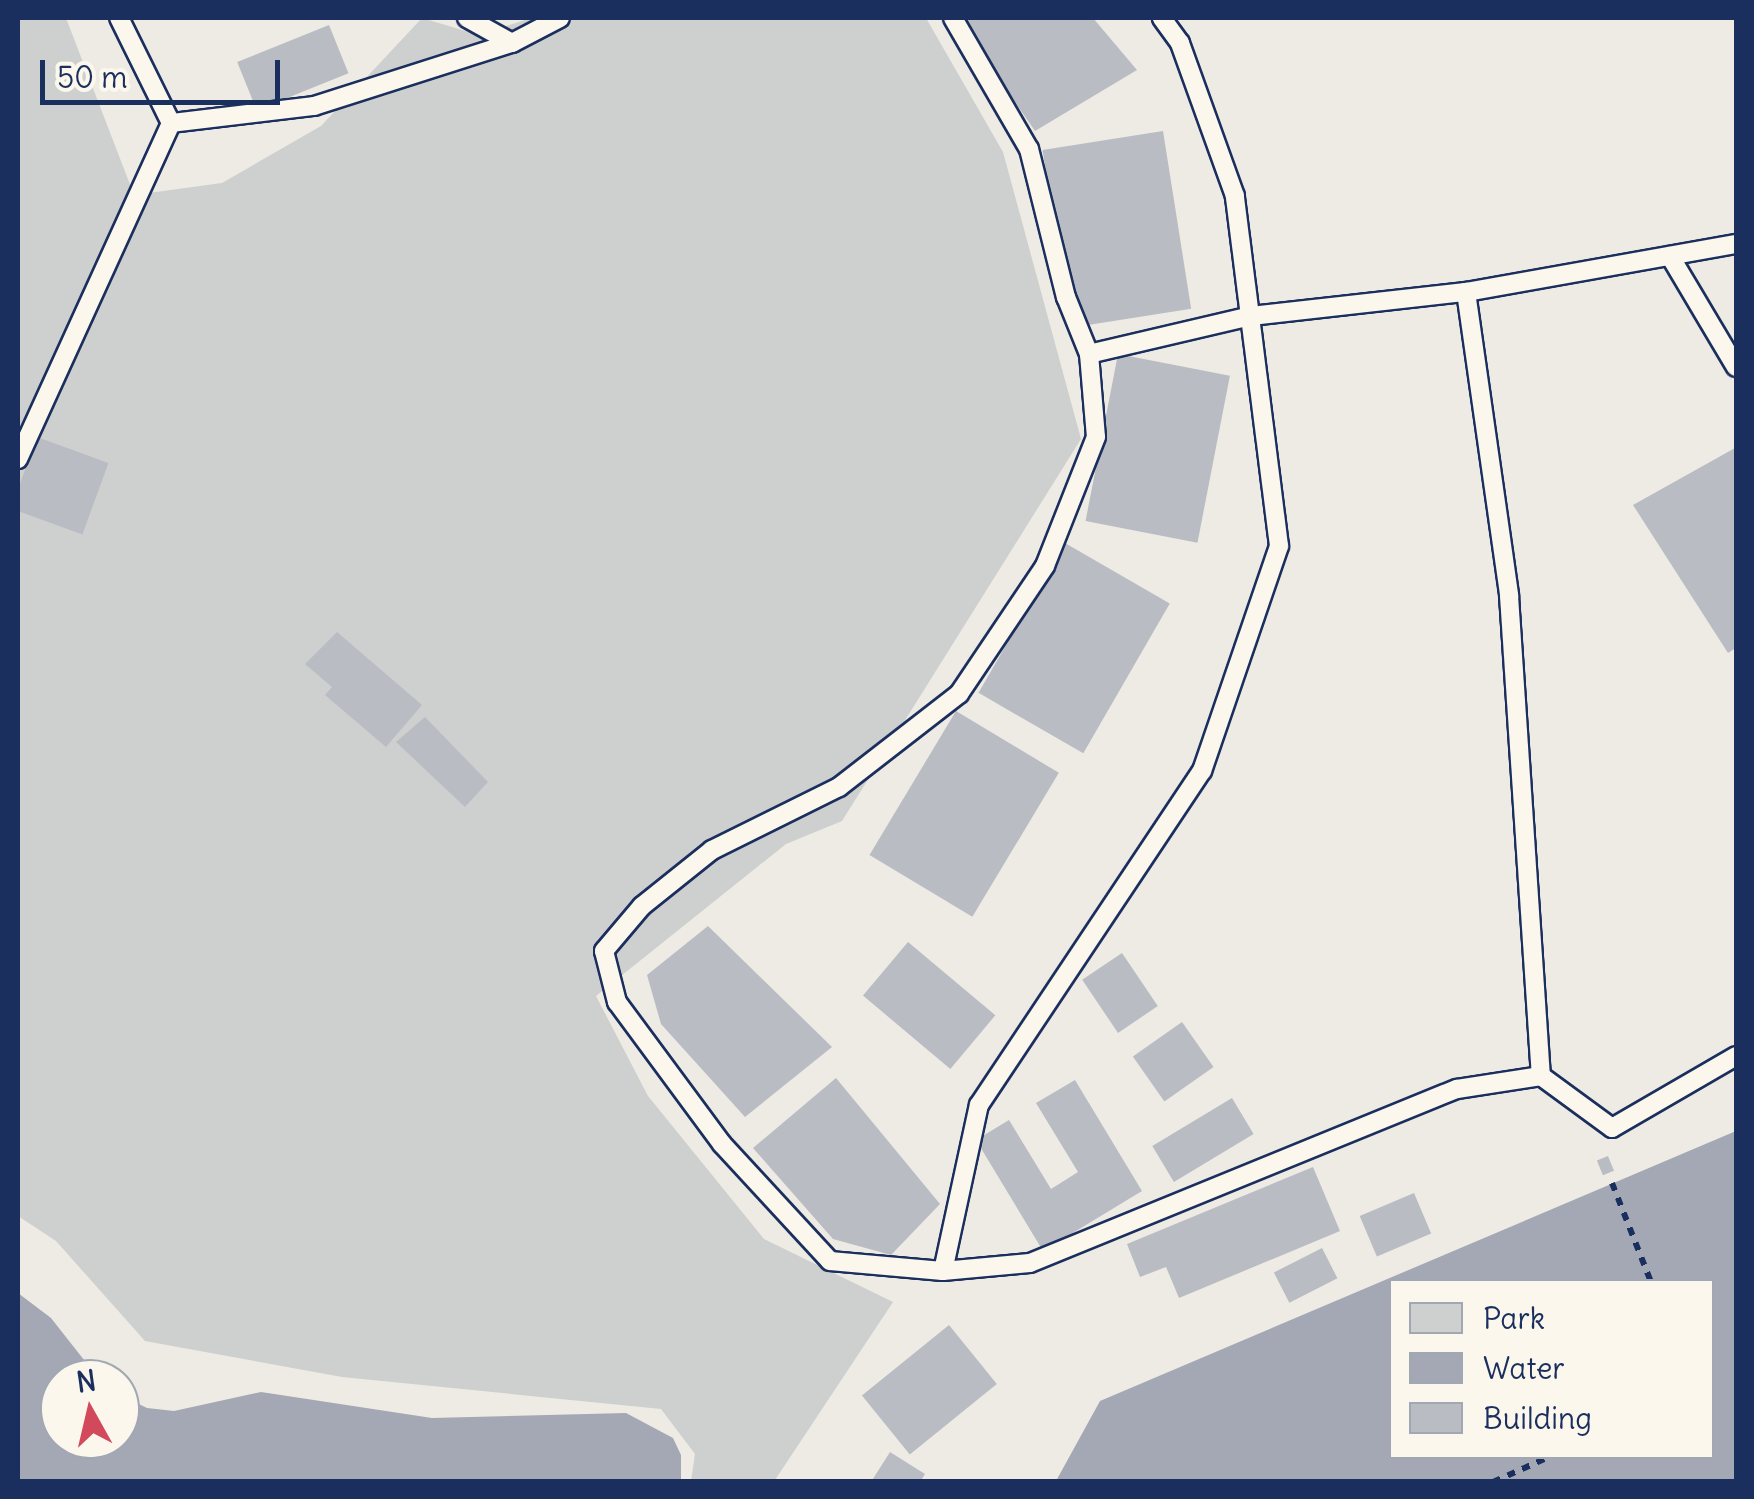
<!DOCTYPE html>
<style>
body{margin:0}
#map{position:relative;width:1754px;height:1499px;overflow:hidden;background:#eeebe4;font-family:Delius,sans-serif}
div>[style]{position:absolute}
.green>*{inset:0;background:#cecfcf}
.water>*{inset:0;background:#a3a8b4}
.building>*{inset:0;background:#b9bcc3;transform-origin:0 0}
.path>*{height:6px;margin-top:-3px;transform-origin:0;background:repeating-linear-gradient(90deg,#1b2f5e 0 8px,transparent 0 16px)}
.roads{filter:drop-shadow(2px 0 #1b2f5e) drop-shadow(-2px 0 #1b2f5e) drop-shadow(0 2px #1b2f5e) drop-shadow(0 -2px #1b2f5e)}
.service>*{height:18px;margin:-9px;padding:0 9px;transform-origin:9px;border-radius:9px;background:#fbf7ec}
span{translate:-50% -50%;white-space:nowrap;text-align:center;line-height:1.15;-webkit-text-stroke:8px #fbf7ec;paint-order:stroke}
.frame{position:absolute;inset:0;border:20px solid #1b2f5e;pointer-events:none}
.legend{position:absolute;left:1389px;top:1279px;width:325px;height:180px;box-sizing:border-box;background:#fbf7ec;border:2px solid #a1a7b3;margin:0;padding:12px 18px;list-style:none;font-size:30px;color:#1b2f5e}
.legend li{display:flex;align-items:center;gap:20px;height:50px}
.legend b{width:50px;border:2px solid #a1a7b3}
.north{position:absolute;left:40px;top:1359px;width:100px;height:100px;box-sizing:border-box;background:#fbf7ec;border:2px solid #a1a7b3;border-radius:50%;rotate:352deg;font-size:28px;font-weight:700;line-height:40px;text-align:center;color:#1b2f5e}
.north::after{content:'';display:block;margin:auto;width:35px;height:45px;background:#d1495b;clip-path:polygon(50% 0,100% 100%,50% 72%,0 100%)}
.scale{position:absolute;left:40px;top:60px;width:240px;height:45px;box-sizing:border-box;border:5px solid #1b2f5e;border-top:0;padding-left:12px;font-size:30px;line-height:35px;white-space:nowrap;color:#1b2f5e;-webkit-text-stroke:8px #fbf7ec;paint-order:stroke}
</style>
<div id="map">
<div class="green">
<div style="clip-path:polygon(18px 18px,66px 18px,134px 195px,222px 183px,321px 126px,422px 18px,479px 35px,531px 18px,926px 18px,1003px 152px,1081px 439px,842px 821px,786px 844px,596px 996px,648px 1096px,764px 1239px,893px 1302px,775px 1480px,691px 1481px,695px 1454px,661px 1409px,342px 1377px,145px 1341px,56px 1241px,18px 1216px)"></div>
</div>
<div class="water">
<div style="clip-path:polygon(evenodd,1736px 1131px,1736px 1481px,1056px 1481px,1100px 1401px,1736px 1131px,1392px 1282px,1712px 1282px,1712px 1456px,1392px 1456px,1392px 1282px)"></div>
<div style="clip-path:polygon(18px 1293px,51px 1318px,99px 1379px,60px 1379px,60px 1439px,120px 1439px,120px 1395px,147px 1408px,174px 1411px,261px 1392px,432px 1418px,626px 1413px,673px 1438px,681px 1455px,681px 1481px,18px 1481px)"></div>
</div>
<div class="building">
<div style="clip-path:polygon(957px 18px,1093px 18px,1137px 70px,1035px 131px)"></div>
<div style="left:329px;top:25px;width:52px;height:99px;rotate:68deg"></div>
<div style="left:1163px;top:131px;width:180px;height:122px;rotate:81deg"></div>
<div style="left:1118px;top:354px;width:114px;height:170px;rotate:11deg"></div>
<div style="left:37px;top:437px;width:76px;height:76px;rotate:20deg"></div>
<div style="clip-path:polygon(1735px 448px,1736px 648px,1728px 653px,1633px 505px)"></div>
<div style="left:1065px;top:543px;width:121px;height:173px;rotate:30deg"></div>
<div style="clip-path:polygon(337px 632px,422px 705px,386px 747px,325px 695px,332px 687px,305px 664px)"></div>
<div style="left:956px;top:711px;width:120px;height:168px;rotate:31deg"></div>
<div style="clip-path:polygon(425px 717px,488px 782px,465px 807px,396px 742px)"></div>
<div style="clip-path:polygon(708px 926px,832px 1047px,745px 1117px,661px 1024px,647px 975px)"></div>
<div style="left:908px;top:942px;width:114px;height:70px;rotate:40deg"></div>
<div style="left:1122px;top:953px;width:64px;height:48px;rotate:56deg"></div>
<div style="left:1182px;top:1022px;width:55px;height:60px;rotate:55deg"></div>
<div style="clip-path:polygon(836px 1078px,940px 1204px,891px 1255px,833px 1239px,753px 1148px)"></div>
<div style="clip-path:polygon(1075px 1080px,1142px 1191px,1043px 1251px,976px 1140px,1009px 1120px,1051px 1189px,1078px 1172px,1036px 1103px)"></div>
<div style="left:1232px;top:1098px;width:42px;height:93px;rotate:59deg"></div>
<div style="left:1608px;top:1156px;width:16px;height:12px;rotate:68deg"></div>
<div style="clip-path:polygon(1313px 1167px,1340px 1231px,1179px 1298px,1166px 1267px,1140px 1277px,1127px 1244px)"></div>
<div style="left:1414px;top:1193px;width:44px;height:59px;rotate:67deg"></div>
<div style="left:1322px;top:1248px;width:34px;height:54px;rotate:63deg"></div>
<div style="left:949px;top:1325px;width:76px;height:112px;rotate:51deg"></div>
<div style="clip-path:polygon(890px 1452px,925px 1474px,920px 1482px,871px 1482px)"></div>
</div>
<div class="path">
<div style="left:1612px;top:1183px;width:106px;rotate:68.5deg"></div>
<div style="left:1493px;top:1482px;width:64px;rotate:-24.1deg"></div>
</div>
<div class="roads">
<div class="service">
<div style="left:467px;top:18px;width:51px;rotate:29.1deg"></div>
<div style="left:953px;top:18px;width:151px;rotate:59.9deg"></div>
<div style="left:1029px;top:149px;width:153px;rotate:76deg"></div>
<div style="left:1066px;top:297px;width:61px;rotate:68deg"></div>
<div style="left:1089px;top:354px;width:83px;rotate:85.2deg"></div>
<div style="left:1096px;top:437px;width:139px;rotate:111.6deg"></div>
<div style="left:1045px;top:566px;width:154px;rotate:123.9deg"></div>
<div style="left:959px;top:694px;width:152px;rotate:142.2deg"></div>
<div style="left:839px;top:787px;width:142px;rotate:153.6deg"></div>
<div style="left:712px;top:850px;width:90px;rotate:141.3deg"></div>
<div style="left:642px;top:906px;width:59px;rotate:130.2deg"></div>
<div style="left:604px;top:951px;width:53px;rotate:75.7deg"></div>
<div style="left:617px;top:1002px;width:177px;rotate:53.5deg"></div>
<div style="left:722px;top:1144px;width:159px;rotate:47.3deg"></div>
<div style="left:830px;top:1261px;width:113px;rotate:5.1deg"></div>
<div style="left:943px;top:1271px;width:87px;rotate:-5.3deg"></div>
<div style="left:1030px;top:1263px;width:461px;rotate:-22.2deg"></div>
<div style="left:1457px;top:1089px;width:85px;rotate:-8.8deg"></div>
<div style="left:1541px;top:1076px;width:88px;rotate:36.2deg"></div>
<div style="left:1612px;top:1128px;width:143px;rotate:-30.1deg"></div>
<div style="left:171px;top:123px;width:144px;rotate:-6.8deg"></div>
<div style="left:314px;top:106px;width:208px;rotate:-17.7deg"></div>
<div style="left:512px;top:43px;width:54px;rotate:-27.5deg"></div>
<div style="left:1670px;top:256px;width:129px;rotate:59.3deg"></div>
<div style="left:1466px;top:292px;width:307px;rotate:81.9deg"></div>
<div style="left:1509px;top:596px;width:481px;rotate:86.2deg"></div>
<div style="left:1089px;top:354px;width:166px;rotate:-13.2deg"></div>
<div style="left:1251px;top:316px;width:216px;rotate:-6.4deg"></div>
<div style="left:1466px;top:292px;width:274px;rotate:-10.1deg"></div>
<div style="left:18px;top:459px;width:369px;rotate:-65.5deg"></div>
<div style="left:171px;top:123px;width:117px;rotate:-116.3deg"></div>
<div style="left:943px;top:1271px;width:170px;rotate:-77.8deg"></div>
<div style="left:979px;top:1105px;width:402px;rotate:-56.3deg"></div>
<div style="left:1202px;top:771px;width:238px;rotate:-71.1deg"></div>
<div style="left:1279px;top:546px;width:353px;rotate:-97.2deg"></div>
<div style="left:1235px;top:196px;width:163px;rotate:-109.8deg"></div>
<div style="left:1180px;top:43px;width:31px;rotate:-126deg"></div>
</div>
</div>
<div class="frame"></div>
<ul class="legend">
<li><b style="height:28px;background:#cecfcf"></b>Park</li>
<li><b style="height:28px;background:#a3a8b4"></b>Water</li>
<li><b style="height:28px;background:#b9bcc3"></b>Building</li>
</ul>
<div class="north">N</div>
<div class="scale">50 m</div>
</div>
